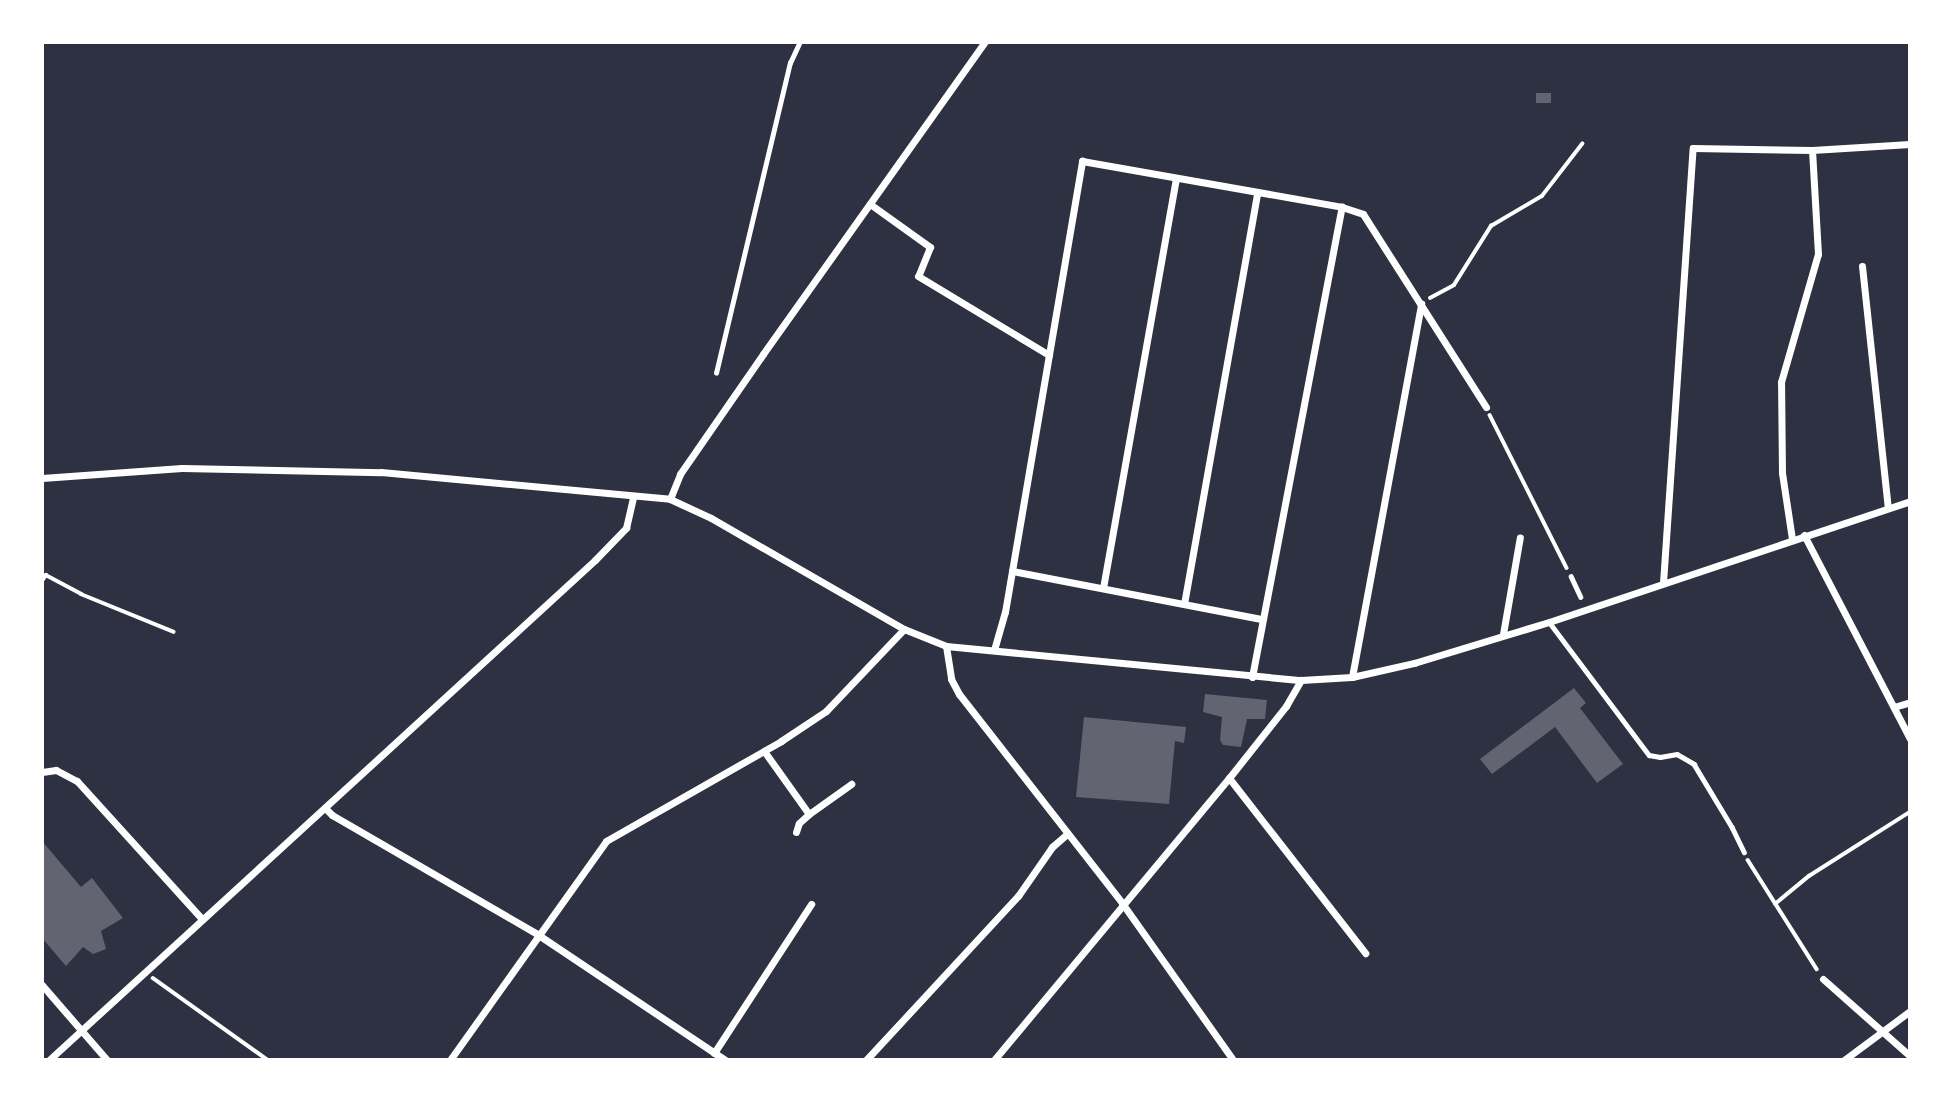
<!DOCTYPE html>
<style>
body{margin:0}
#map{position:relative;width:1952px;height:1102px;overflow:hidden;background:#2d3142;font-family:Montserrat,sans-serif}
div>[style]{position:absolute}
.building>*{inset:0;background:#626471;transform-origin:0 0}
.path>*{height:3.5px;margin:-1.75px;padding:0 1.75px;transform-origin:1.75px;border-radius:1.75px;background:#fff}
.service>*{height:4.5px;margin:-2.25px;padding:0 2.25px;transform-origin:2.25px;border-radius:2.25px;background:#fff}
.minor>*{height:7px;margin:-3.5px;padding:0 3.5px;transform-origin:3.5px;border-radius:3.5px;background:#fff}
span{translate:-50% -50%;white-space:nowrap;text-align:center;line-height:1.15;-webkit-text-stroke:5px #fff;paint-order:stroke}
.frame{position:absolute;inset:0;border:44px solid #fff;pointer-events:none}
</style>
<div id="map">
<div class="building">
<div style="left:1536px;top:93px;width:15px;height:10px"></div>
<div style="clip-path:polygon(1574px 688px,1586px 703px,1580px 708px,1623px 764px,1597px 783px,1555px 727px,1492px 774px,1480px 759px)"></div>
<div style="clip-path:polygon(1205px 694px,1267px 700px,1265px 719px,1247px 719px,1241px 747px,1223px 745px,1220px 740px,1222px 717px,1203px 712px)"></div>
<div style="clip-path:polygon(1084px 717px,1186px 727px,1184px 743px,1175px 741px,1169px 804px,1076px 797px)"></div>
<div style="clip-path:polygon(42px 841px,81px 887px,92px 878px,123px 918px,101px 931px,106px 949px,93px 954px,83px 947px,66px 966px,42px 938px)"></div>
</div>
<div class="path">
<div style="left:1430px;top:298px;width:27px;rotate:-28deg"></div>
<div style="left:1454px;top:285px;width:70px;rotate:-57.9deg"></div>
<div style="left:1491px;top:226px;width:59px;rotate:-30.5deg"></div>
<div style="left:1542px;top:196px;width:66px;rotate:-52.4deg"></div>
<div style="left:1490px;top:415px;width:171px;rotate:63.3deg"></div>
<div style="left:42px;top:581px;width:7px;rotate:-56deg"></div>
<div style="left:46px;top:575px;width:40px;rotate:28deg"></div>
<div style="left:81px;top:594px;width:100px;rotate:22.2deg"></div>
<div style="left:1748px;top:860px;width:129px;rotate:57.7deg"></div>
<div style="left:1775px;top:904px;width:44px;rotate:-39.5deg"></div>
<div style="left:1809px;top:876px;width:120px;rotate:-32.4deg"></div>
<div style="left:153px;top:978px;width:141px;rotate:35.5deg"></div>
</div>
<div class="service">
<div style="left:716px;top:373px;width:319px;rotate:-76.6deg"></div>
<div style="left:790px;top:63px;width:23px;rotate:-65deg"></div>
<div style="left:1571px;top:576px;width:23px;rotate:65deg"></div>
<div style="left:1550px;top:623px;width:165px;rotate:53.1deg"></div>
<div style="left:1649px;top:755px;width:11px;rotate:10deg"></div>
<div style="left:1660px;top:757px;width:17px;rotate:-10deg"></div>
<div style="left:1677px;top:754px;width:20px;rotate:30deg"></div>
<div style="left:1694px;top:764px;width:74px;rotate:58.9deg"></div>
<div style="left:1732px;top:827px;width:28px;rotate:64deg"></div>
</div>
<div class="minor">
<div style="left:870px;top:204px;width:74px;rotate:35.6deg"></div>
<div style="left:930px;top:247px;width:31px;rotate:112deg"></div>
<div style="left:918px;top:276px;width:153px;rotate:31.1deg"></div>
<div style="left:1862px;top:266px;width:243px;rotate:83.9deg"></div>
<div style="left:42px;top:478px;width:140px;rotate:-4.1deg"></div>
<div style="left:182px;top:468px;width:199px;rotate:1.2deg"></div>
<div style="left:381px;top:472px;width:290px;rotate:5.3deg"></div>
<div style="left:670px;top:499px;width:45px;rotate:24.9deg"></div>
<div style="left:711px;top:518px;width:223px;rotate:29.9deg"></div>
<div style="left:904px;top:629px;width:45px;rotate:22deg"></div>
<div style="left:946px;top:646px;width:357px;rotate:5.5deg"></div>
<div style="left:1301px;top:680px;width:51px;rotate:-3.4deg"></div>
<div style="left:1352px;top:677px;width:64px;rotate:-12.7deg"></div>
<div style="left:1414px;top:663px;width:141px;rotate:-16.9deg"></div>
<div style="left:1549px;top:622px;width:381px;rotate:-18.5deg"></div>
<div style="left:670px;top:499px;width:27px;rotate:-68deg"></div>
<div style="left:680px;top:474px;width:146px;rotate:-55.3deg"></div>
<div style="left:763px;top:354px;width:383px;rotate:-54.6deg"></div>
<div style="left:1804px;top:535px;width:230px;rotate:62.5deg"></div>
<div style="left:1792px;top:539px;width:67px;rotate:-98.6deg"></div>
<div style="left:1782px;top:473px;width:91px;rotate:-90.6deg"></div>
<div style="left:1781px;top:382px;width:133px;rotate:-73.9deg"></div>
<div style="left:1818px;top:254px;width:104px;rotate:-93.3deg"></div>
<div style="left:1012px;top:571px;width:255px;rotate:10.9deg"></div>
<div style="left:1663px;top:583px;width:436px;rotate:-86.1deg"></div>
<div style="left:1693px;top:148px;width:119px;rotate:1deg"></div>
<div style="left:1812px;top:150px;width:98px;rotate:-3.5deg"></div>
<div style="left:1103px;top:588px;width:416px;rotate:-79.9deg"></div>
<div style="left:1184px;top:604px;width:416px;rotate:-79.9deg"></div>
<div style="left:1503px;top:634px;width:98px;rotate:-80.1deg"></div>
<div style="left:946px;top:646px;width:33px;rotate:81deg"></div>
<div style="left:951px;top:679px;width:17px;rotate:62deg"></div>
<div style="left:959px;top:694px;width:265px;rotate:52deg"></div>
<div style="left:1122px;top:903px;width:192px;rotate:54.7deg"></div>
<div style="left:994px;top:650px;width:40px;rotate:-74deg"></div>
<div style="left:1005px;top:612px;width:458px;rotate:-80.3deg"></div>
<div style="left:1082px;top:161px;width:264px;rotate:10deg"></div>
<div style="left:1342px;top:207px;width:22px;rotate:18deg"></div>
<div style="left:1363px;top:214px;width:229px;rotate:57.5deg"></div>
<div style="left:1252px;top:677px;width:479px;rotate:-79.2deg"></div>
<div style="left:1352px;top:677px;width:380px;rotate:-79.5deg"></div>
<div style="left:1894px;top:707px;width:17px;rotate:-17deg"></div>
<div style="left:764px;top:751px;width:77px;rotate:54.5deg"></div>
<div style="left:42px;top:772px;width:14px;rotate:-8deg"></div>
<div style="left:56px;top:770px;width:24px;rotate:28deg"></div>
<div style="left:77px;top:781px;width:186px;rotate:47.8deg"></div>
<div style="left:1229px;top:778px;width:222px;rotate:52.1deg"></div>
<div style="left:325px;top:808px;width:10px;rotate:45deg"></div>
<div style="left:332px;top:815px;width:237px;rotate:30.1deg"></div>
<div style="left:537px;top:934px;width:226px;rotate:33.8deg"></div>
<div style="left:796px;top:832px;width:9px;rotate:-72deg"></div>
<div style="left:799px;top:823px;width:13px;rotate:-42deg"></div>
<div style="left:809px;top:814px;width:52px;rotate:-35.5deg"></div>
<div style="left:1823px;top:979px;width:116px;rotate:41.5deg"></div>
<div style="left:42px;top:985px;width:99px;rotate:49.1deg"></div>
<div style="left:714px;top:1053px;width:178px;rotate:-56.9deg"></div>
<div style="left:49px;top:1060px;width:740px;rotate:-42.48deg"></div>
<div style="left:595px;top:560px;width:45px;rotate:-45.9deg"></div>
<div style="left:626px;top:528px;width:32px;rotate:-77deg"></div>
<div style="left:450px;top:1060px;width:269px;rotate:-54.5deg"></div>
<div style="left:606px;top:841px;width:202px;rotate:-29.7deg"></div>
<div style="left:781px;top:741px;width:54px;rotate:-33.7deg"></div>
<div style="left:826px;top:711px;width:113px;rotate:-46.4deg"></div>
<div style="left:866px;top:1060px;width:224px;rotate:-47.2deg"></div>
<div style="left:1018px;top:896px;width:60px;rotate:-55.2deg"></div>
<div style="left:1052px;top:847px;width:20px;rotate:-41deg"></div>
<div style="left:994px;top:1060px;width:367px;rotate:-50.2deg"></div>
<div style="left:1229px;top:778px;width:92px;rotate:-51.6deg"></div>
<div style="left:1286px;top:706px;width:30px;rotate:-60deg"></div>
<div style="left:1844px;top:1060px;width:82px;rotate:-36.6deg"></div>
</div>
<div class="frame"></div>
</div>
